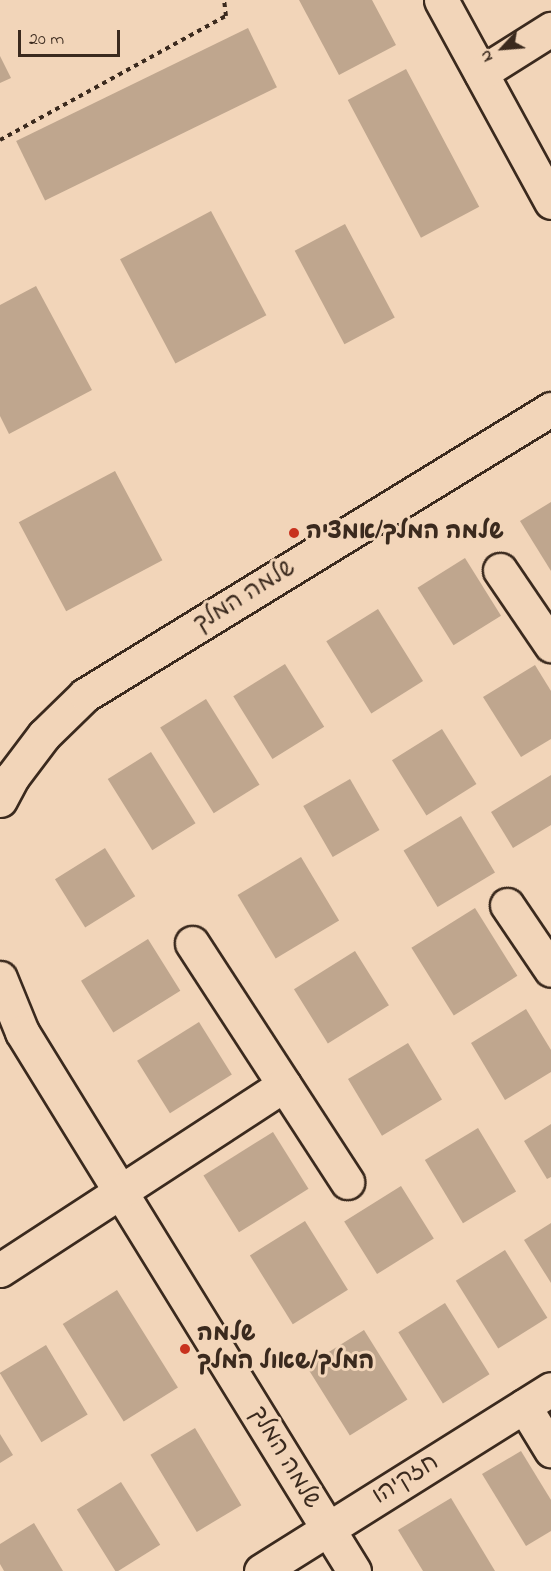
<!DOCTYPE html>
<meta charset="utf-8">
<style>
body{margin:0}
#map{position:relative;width:551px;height:1571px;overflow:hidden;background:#f2d5b9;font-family:"Indie Flower","Playpen Sans Hebrew",sans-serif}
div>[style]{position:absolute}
.building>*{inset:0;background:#bfa68e;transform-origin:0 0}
.path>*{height:4px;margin-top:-2px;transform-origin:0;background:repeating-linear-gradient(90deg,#3b2a1e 0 4.5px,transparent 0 9px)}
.roads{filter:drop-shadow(2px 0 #3b2a1e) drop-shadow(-2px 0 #3b2a1e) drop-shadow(0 2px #3b2a1e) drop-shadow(0 -2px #3b2a1e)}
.minor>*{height:33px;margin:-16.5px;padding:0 16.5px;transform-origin:16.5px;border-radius:16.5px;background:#f2d5b9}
.dots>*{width:16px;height:16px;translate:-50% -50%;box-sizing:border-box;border:3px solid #f2d5b9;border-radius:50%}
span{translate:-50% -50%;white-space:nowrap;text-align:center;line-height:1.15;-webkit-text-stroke:6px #f2d5b9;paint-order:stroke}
.poi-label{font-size:24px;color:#3b2a1e;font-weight:700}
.left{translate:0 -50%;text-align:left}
.street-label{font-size:24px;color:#3b2a1e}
.north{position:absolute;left:473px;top:18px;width:60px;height:60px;-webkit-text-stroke:4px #f2d5b9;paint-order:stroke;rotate:244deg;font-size:16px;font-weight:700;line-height:24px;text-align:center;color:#3b2a1e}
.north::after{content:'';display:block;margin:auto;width:21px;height:27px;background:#3b2a1e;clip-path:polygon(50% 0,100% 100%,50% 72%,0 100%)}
.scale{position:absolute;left:18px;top:30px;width:102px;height:27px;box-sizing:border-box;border:3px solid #3b2a1e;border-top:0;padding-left:8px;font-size:18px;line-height:21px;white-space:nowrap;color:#3b2a1e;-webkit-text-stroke:4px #f2d5b9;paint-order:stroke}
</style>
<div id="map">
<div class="building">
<div style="clip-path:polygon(299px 0,372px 0,396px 45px,339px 75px)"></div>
<div style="left:248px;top:28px;width:66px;height:258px;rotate:64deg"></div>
<div style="clip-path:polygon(0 56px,11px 78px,0 83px)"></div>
<div style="left:406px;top:69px;width:156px;height:66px;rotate:62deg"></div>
<div style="left:211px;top:211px;width:118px;height:103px;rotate:62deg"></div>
<div style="left:345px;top:224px;width:106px;height:57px;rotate:62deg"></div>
<div style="clip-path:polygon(36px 286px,92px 390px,9px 434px,0 416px,0 305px)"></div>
<div style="left:115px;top:471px;width:101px;height:109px;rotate:62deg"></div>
<div style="clip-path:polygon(551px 502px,551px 571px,520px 521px)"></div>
<div style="left:465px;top:558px;width:68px;height:56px;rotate:58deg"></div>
<div style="left:378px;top:609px;width:85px;height:61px;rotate:58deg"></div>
<div style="left:285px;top:664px;width:74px;height:61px;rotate:58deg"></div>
<div style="clip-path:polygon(535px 665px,551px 691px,551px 739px,521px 757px,483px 697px)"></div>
<div style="left:206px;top:699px;width:101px;height:54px;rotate:58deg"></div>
<div style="left:442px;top:729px;width:65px;height:59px;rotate:58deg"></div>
<div style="left:151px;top:752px;width:84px;height:51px;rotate:58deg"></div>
<div style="clip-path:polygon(551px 775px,551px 825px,513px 848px,491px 812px)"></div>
<div style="left:350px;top:779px;width:59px;height:54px;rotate:60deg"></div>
<div style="left:461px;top:816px;width:66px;height:67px;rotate:59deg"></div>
<div style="left:105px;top:848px;width:57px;height:59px;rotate:58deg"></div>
<div style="left:301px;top:857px;width:74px;height:74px;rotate:59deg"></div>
<div style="left:475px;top:908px;width:80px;height:75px;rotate:58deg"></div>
<div style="left:148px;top:939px;width:61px;height:79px;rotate:58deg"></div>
<div style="left:355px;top:951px;width:64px;height:72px;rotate:58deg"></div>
<div style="clip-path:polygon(526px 1009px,551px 1050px,551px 1072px,505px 1100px,471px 1043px)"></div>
<div style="left:199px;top:1022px;width:62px;height:73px;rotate:58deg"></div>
<div style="left:408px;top:1043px;width:66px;height:70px;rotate:59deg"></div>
<div style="clip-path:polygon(551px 1124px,551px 1177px,547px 1179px,524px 1141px)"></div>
<div style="left:478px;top:1128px;width:74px;height:62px;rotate:59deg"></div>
<div style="left:273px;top:1132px;width:67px;height:82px;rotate:58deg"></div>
<div style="left:401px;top:1186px;width:62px;height:67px;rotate:58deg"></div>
<div style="left:305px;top:1221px;width:81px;height:65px;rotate:58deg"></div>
<div style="clip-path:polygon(551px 1223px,551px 1283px,524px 1240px)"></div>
<div style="left:505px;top:1250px;width:80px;height:58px;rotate:58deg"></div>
<div style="left:117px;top:1290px;width:115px;height:64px;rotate:58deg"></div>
<div style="left:445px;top:1303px;width:84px;height:55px;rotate:58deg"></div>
<div style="left:364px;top:1330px;width:82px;height:68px;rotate:58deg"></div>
<div style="left:46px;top:1345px;width:81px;height:54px;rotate:59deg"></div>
<div style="left:195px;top:1428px;width:90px;height:52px;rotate:59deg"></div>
<div style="clip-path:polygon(0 1434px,13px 1455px,0 1463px)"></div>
<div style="clip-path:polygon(521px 1451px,551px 1500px,551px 1531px,526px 1546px,482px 1474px)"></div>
<div style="left:121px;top:1482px;width:74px;height:52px;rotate:58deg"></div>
<div style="clip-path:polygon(451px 1498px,495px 1571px,423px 1571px,398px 1530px)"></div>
<div style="clip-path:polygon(34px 1523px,63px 1571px,4px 1571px,0 1564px,0 1544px)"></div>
</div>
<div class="path">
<div style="left:0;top:140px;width:258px;rotate:-28.8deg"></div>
<div style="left:226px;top:16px;width:16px;rotate:-97deg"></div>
</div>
<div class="roads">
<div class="minor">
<div style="left:441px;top:0;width:230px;rotate:61.4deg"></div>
<div style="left:481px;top:73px;width:83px;rotate:-32.2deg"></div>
<div style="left:500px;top:570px;width:91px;rotate:55.8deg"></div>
<div style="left:0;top:800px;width:27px;rotate:-62deg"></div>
<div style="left:13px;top:776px;width:51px;rotate:-52.9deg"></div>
<div style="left:44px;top:735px;width:57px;rotate:-44.3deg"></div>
<div style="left:85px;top:695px;width:547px;rotate:-31.54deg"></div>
<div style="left:507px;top:905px;width:78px;rotate:55.9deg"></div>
<div style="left:192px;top:943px;width:285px;rotate:57deg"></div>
<div style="left:0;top:978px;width:58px;rotate:67.8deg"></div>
<div style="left:22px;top:1032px;width:633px;rotate:58.37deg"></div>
<div style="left:0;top:1270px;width:339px;rotate:-33.1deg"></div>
<div style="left:524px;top:1406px;width:52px;rotate:58.5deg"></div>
<div style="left:261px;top:1571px;width:342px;rotate:-32.1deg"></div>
</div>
</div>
<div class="dots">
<div style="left:294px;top:533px;background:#c8321e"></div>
<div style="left:185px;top:1349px;background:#c8321e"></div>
</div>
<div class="poi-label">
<span class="left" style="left:306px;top:533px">שלמה המלך/אמציה</span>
<span class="left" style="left:197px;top:1349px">שלמה<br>המלך/שאול המלך</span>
</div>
<div class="street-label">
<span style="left:245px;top:597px;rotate:-32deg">שלמה המלך</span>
<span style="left:284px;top:1458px;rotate:59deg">שלמה המלך</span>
<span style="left:406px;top:1480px;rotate:-32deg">חזקיהו</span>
</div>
<div class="north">N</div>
<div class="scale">20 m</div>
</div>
